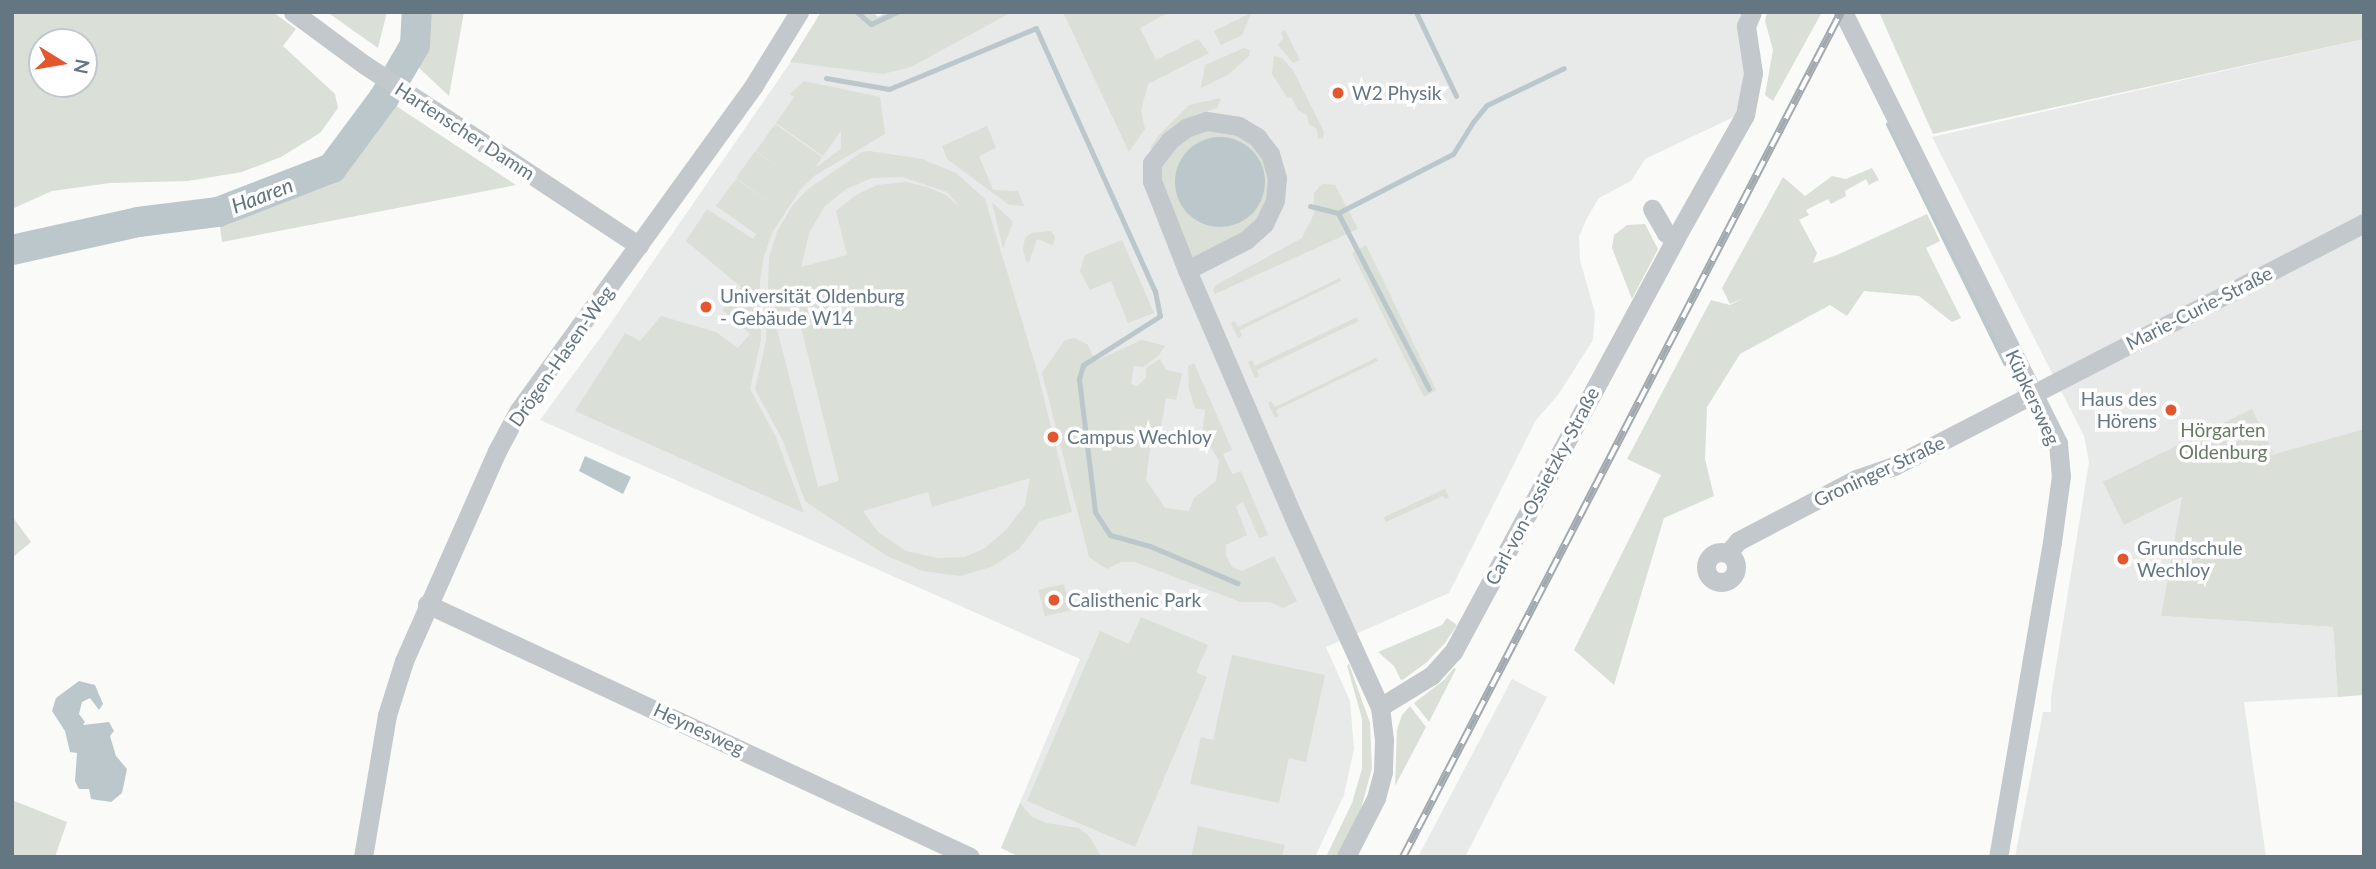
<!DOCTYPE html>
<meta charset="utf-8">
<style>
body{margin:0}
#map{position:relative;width:2376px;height:869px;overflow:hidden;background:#fafaf8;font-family:Lato,sans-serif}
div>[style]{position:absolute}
.built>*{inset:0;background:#e8e9e9}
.green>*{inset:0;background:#dadfd7;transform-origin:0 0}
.water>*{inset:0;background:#bbc7cb}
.round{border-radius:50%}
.stream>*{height:5px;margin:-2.5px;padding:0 2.5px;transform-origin:2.5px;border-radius:2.5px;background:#bbc7cb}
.river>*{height:30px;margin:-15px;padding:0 15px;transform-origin:15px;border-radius:15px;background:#bbc7cb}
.street>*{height:19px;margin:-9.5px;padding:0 9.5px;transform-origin:9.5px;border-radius:9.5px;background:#c3c8cc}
.street>.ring{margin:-9.5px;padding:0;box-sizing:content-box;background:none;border:19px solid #c3c8cc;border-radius:50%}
.rail>*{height:8px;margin-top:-4px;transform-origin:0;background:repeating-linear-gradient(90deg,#fff 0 16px,#a2aab0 0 32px);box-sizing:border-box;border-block:2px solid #a2aab0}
.dots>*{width:19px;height:19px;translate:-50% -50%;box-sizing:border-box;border:4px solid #fff;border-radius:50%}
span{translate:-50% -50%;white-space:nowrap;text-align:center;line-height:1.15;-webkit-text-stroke:7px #fff;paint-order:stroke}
.poi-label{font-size:19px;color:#657683}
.left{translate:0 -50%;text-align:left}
.right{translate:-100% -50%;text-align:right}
.street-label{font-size:19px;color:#657683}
.park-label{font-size:19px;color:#687a64}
.water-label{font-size:21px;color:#60757c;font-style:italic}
.frame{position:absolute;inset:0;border:14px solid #657683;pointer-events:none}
.north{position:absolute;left:28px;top:28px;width:70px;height:70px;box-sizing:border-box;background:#fff;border:2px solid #c1c8cd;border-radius:50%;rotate:101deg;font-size:19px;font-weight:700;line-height:28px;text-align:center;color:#657683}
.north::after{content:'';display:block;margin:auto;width:24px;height:32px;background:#e4572e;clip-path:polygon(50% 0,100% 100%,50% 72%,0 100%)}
</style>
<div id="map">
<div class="built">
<div style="clip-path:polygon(821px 12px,872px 12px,878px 17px,887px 12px,1745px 12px,1745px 58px,1740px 114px,1645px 159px,1631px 181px,1599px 198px,1587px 218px,1579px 237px,1580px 260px,1595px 313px,1593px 340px,1558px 395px,1536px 420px,1449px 593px,1326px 647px,1350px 701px,1354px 749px,1344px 795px,1315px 857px,1020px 857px,1001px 848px,1080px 659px,540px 420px,608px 327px,812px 31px)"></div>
<div style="clip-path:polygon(2364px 39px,2364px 429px,2185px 479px,2161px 616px,2333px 627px,2338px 697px,2244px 702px,2266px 857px,2015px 857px,2043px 712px,2051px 712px,2051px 697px,2089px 462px,2084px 436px,1932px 137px)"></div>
<div style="clip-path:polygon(1512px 679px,1547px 697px,1465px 857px,1418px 857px)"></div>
</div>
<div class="green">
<div style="clip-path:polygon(evenodd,12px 12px,273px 12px,296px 29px,283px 46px,335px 94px,338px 108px,320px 133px,281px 157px,242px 172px,188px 181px,110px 183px,52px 191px,12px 209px,12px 12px,42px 42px,84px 42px,84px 84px,42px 84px,42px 42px)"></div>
<div style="clip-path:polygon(327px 12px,387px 12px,378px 48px)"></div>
<div style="clip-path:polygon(429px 12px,464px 12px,449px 96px,417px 66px,429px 28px)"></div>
<div style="clip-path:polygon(821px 12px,872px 12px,878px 17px,887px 12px,1012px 12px,911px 67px,883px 74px,790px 62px)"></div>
<div style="clip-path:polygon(1063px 12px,1169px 12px,1140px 28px,1156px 60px,1198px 39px,1209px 53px,1148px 84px,1141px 110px,1145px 129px,1129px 152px)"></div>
<div style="clip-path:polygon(1767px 12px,1822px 12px,1773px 101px,1765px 95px,1773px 50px,1765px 21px)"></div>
<div style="clip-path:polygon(1879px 12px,2364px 12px,2364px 39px,1933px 134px)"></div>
<div style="clip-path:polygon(1251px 13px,1242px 35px,1221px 45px,1214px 31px)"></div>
<div style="clip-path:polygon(1285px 30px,1300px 60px,1293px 63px,1278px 45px,1283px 38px,1281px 33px)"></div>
<div style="clip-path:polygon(1244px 48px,1250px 50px,1249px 56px,1229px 74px,1201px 88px,1205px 65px)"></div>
<div style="clip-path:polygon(1274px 56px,1282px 58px,1293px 70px,1324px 132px,1323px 139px,1318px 138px,1317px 129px,1309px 124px,1307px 115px,1298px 110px,1292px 98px,1287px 97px,1272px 74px)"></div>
<div style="clip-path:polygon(804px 81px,880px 97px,885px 134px,814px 176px,800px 190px,773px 231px,764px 256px,760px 282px,761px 340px,750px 389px,776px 437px,804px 513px,575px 411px,625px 333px,640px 341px,661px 316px,716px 332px,738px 348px,750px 334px,722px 310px,741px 287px,686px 241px,707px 209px,753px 239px,756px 234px,716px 206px,736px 179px,777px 208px,736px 178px,755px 151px,800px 182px,756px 151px,775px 124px,822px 157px,815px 168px,841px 149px,841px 131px,823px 156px,776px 123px,794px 97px,790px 94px)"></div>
<div style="clip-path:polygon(384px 98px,516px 185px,222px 242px,218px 212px,332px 168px)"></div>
<div style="clip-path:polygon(1221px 98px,1217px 108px,1195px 115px,1153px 150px,1150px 148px,1159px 135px,1189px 105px)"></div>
<div style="clip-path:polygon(1228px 123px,1270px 154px,1264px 224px,1187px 270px,1152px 181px,1170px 140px)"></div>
<div style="clip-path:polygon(987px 126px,996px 148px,979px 156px,993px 190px,1018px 191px,1024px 206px,1009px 205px,947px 159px,942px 146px)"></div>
<div style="clip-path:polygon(evenodd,869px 151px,922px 159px,956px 173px,985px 199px,1038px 374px,1072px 512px,1040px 521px,1019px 549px,991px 567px,960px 576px,923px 571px,887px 556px,805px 501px,783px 441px,755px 389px,766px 341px,769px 257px,777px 232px,792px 206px,808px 189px,862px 152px,869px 151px,902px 177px,947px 192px,960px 207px,946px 195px,927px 187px,906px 182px,877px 185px,856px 195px,836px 211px,847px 255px,801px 267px,809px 233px,825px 206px,846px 189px,872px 178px,902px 177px,869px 151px,799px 319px,839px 481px,818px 487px,776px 326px,799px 319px,869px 151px,1030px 478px,1025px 505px,1007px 529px,985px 548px,965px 557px,938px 558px,906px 551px,878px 532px,863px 511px,928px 492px,932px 507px,1030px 478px)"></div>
<div style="clip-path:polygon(1872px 168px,1879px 180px,1869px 185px,1866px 179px,1845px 191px,1846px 196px,1831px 204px,1828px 199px,1806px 210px,1809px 215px,1799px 220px,1817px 253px,1813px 263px,1837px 255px,1927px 214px,1940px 241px,1926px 248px,1961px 318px,1952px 322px,1919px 296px,1864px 291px,1847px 316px,1830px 305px,1740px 354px,1707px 407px,1705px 459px,1714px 496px,1664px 518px,1614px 685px,1574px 650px,1661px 475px,1627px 459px,1711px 300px,1730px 305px,1744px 298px,1730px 304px,1722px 288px,1783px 177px,1805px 196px,1832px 176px,1846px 179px)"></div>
<div style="clip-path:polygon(1322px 184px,1335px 185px,1358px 229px,1215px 294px,1213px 290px,1216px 285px,1302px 238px,1314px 214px,1314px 193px)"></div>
<div style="clip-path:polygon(992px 202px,1013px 222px,1003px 248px)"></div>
<div style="clip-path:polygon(1645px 224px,1658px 249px,1632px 299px,1612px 248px,1614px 235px,1627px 225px)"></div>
<div style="clip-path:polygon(1051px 231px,1055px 237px,1053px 245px,1037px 239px,1029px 262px,1026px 261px,1023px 249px,1025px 238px,1032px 233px)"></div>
<div style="clip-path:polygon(1122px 240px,1154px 313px,1128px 323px,1111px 281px,1090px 290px,1080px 271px,1085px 255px)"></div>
<div style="clip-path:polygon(1366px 245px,1436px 390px,1424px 397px,1352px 253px)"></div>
<div style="clip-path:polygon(1340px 278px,1341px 281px,1240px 330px,1242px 336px,1238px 338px,1231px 323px,1235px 321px,1238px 327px)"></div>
<div style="clip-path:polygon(1357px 317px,1359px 321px,1257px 370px,1259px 376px,1255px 378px,1248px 362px,1252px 360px,1255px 366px)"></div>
<div style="clip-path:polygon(1075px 338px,1088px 345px,1095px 361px,1142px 340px,1165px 346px,1159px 355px,1143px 367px,1134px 366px,1131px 384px,1137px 386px,1146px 378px,1146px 368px,1160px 359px,1166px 370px,1182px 373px,1176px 400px,1166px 398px,1160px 433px,1152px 439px,1123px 430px,1121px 437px,1151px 442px,1146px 480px,1165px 508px,1189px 511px,1194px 498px,1216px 481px,1219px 460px,1202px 435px,1205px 410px,1195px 408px,1189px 389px,1188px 366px,1194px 363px,1232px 450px,1223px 454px,1232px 474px,1241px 471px,1268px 535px,1259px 538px,1243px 502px,1236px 506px,1247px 535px,1226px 545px,1226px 556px,1232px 567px,1242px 571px,1274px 556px,1297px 601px,1283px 608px,1270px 602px,1241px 602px,1135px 562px,1121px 562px,1107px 569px,1089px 557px,1042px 373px,1065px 340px)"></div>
<div style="clip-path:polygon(1376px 358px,1378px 361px,1276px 410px,1279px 416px,1275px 418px,1268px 403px,1271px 401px,1275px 407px)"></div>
<div style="left:2252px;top:409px;width:48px;height:166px;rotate:64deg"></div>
<div style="clip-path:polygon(2364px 429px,2364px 695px,2338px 697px,2333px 627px,2161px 616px,2185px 479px)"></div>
<div style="clip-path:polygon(1445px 489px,1449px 497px,1445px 499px,1443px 496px,1386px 522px,1384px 517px)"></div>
<div style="clip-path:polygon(12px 516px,31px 542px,12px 558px)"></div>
<div style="left:1064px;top:584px;width:27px;height:26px;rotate:77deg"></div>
<div style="clip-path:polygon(1141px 617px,1208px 645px,1196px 672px,1207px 677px,1135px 847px,1027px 801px,1100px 631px,1129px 644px)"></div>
<div style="clip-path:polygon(1447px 618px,1457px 625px,1445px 643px,1427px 662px,1404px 679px,1401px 680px,1394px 666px,1378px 652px,1442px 625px)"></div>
<div style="clip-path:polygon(1232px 655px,1325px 675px,1306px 762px,1289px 758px,1279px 803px,1190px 784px,1201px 737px,1213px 740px)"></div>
<div style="clip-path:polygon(1349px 664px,1370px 723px,1372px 768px,1361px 809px,1338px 857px,1326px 857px,1352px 803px,1362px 769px,1362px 719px,1347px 665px)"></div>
<div style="clip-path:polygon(1454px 668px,1456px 669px,1429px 722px,1414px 703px,1444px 680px)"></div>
<div style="clip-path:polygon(1410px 706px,1426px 727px,1395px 786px,1397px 730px,1402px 715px)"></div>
<div style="clip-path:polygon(12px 800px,67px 822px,55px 857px,12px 857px)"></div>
<div style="clip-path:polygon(1020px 803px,1032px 817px,1046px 823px,1079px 828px,1090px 837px,1101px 857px,1020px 857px,1001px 848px)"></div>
<div style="clip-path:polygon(1198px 826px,1285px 845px,1282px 857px,1191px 857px)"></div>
</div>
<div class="water">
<div class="round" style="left:1175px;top:137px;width:90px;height:90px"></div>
<div style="clip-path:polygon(585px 456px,631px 477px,623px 494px,579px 471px)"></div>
<div style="clip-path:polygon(79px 681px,95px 685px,103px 704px,99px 710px,90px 698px,82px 702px,79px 714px,85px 722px,83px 725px,109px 722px,114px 731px,110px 736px,116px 756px,127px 769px,122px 793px,111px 802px,91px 799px,89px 789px,79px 789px,75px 781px,77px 753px,70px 752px,65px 731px,52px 711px,56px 698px)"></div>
</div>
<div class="stream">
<div style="left:857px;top:12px;width:18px;rotate:41deg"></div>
<div style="left:871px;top:24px;width:29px;rotate:-25deg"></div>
<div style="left:1416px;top:12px;width:93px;rotate:64.5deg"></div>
<div style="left:826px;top:78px;width:64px;rotate:9.9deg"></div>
<div style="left:889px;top:89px;width:159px;rotate:-22.5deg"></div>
<div style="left:1036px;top:28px;width:289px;rotate:65.7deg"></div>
<div style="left:1155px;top:291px;width:25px;rotate:79deg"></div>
<div style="left:1160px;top:316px;width:91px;rotate:147.5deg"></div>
<div style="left:1083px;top:365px;width:15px;rotate:106deg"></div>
<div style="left:1079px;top:379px;width:134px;rotate:83.1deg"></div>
<div style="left:1095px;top:512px;width:27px;rotate:57deg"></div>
<div style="left:1110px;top:535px;width:41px;rotate:15.4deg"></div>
<div style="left:1150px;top:546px;width:95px;rotate:23deg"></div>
<div style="left:1888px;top:124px;width:266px;rotate:63.9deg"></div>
<div style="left:1310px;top:206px;width:29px;rotate:14deg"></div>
<div style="left:1338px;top:213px;width:198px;rotate:62.7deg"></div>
<div style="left:1338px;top:213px;width:129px;rotate:-27.2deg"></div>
<div style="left:1453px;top:154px;width:38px;rotate:-58deg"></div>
<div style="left:1473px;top:122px;width:22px;rotate:-51deg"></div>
<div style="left:1487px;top:105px;width:85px;rotate:-25.7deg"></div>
</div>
<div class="river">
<div style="left:12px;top:250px;width:129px;rotate:-12.5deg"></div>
<div style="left:138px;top:222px;width:81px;rotate:-7.1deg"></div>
<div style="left:218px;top:212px;width:122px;rotate:-21.1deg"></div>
<div style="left:332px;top:168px;width:87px;rotate:-53.4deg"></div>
<div style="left:384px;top:98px;width:61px;rotate:-59.7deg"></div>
<div style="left:415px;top:45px;width:33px;rotate:-87deg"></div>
</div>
<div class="street">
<div style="left:293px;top:12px;width:89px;rotate:36.4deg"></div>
<div style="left:365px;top:65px;width:328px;rotate:33.4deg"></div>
<div style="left:1843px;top:12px;width:482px;rotate:63.5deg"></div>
<div style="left:2058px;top:443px;width:33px;rotate:85deg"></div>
<div style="left:2061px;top:476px;width:67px;rotate:97.8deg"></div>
<div style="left:2052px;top:542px;width:320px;rotate:99.7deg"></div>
<div style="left:1675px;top:239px;width:142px;rotate:-60.6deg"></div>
<div style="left:1745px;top:115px;width:43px;rotate:-79.2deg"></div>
<div style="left:1753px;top:73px;width:48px;rotate:-98.5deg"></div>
<div style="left:1746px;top:26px;width:15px;rotate:-67deg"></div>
<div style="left:1187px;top:270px;width:66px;rotate:-27deg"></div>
<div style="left:1246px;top:240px;width:24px;rotate:-42deg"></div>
<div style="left:1264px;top:224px;width:26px;rotate:-65deg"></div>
<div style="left:1275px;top:200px;width:22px;rotate:-85deg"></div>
<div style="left:1277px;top:178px;width:25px;rotate:-106deg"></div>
<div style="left:1270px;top:154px;width:21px;rotate:-127deg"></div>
<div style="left:1257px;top:137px;width:21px;rotate:-149deg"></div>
<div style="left:1239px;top:126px;width:33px;rotate:-171deg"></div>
<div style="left:1206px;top:121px;width:21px;rotate:161deg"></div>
<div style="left:1186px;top:128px;width:20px;rotate:143deg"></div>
<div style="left:1170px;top:140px;width:29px;rotate:128deg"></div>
<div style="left:1152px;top:163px;width:18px;rotate:90deg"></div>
<div style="left:1152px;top:181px;width:96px;rotate:68.5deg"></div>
<div style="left:1187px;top:270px;width:278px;rotate:66.7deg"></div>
<div style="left:1297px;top:525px;width:200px;rotate:65.5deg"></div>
<div style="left:1380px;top:707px;width:33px;rotate:83deg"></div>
<div style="left:1384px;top:740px;width:32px;rotate:92deg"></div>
<div style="left:1383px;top:772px;width:27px;rotate:105deg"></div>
<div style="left:1376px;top:798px;width:66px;rotate:117deg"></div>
<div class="ring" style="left:1706px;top:552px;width:11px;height:11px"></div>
<div style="left:1728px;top:553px;width:16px;rotate:-50deg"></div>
<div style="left:1738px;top:541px;width:133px;rotate:-27.7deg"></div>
<div style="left:1856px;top:479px;width:40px;rotate:-18.9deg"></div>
<div style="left:1894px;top:466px;width:529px;rotate:-27.34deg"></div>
<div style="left:427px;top:604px;width:599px;rotate:24.98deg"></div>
<div style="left:1380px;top:707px;width:61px;rotate:-31.6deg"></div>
<div style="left:1432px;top:675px;width:31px;rotate:-48deg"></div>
<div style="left:1453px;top:652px;width:469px;rotate:-61.7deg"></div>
<div style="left:1675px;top:239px;width:11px;rotate:-146deg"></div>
<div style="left:1666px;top:233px;width:28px;rotate:-120deg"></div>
<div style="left:363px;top:857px;width:144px;rotate:-80.4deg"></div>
<div style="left:387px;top:715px;width:57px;rotate:-72.5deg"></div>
<div style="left:404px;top:661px;width:230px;rotate:-66.1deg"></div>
<div style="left:497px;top:451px;width:47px;rotate:-61.8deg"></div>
<div style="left:519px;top:410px;width:401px;rotate:-54.1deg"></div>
<div style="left:754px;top:85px;width:86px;rotate:-58.3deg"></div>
</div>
<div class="rail">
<div style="left:1403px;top:857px;width:952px;rotate:-62.6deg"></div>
</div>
<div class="dots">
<div style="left:1338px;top:93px;background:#e4572e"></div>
<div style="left:706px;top:307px;background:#e4572e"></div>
<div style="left:2171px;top:410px;background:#e4572e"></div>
<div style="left:1053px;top:437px;background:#e4572e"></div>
<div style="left:2123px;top:559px;background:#e4572e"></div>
<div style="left:1054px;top:600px;background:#e4572e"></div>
</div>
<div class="poi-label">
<span class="left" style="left:1352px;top:93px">W2 Physik</span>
<span class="left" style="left:720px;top:307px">Universität Oldenburg<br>- Gebäude W14</span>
<span class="right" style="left:2157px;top:410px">Haus des<br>Hörens</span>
<span class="left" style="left:1067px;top:437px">Campus Wechloy</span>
<span class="left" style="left:2137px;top:559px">Grundschule<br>Wechloy</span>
<span class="left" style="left:1068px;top:600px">Calisthenic Park</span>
</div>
<div class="street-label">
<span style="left:465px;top:131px;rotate:33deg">Hartenscher Damm</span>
<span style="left:2199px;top:308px;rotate:-27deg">Marie-Curie-Straße</span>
<span style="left:561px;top:356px;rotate:-55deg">Drögen-Hasen-Weg</span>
<span style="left:2033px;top:397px;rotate:65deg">Küpkersweg</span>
<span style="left:1879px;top:471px;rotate:-25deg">Groninger Straße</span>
<span style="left:1542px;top:486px;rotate:-62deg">Carl-von-Ossietzky-Straße</span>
<span style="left:699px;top:729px;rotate:25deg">Heynesweg</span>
</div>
<div class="park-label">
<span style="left:2223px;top:441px">Hörgarten<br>Oldenburg</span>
</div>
<div class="water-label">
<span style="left:262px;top:195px;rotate:-21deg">Haaren</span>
</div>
<div class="frame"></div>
<div class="north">N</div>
</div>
